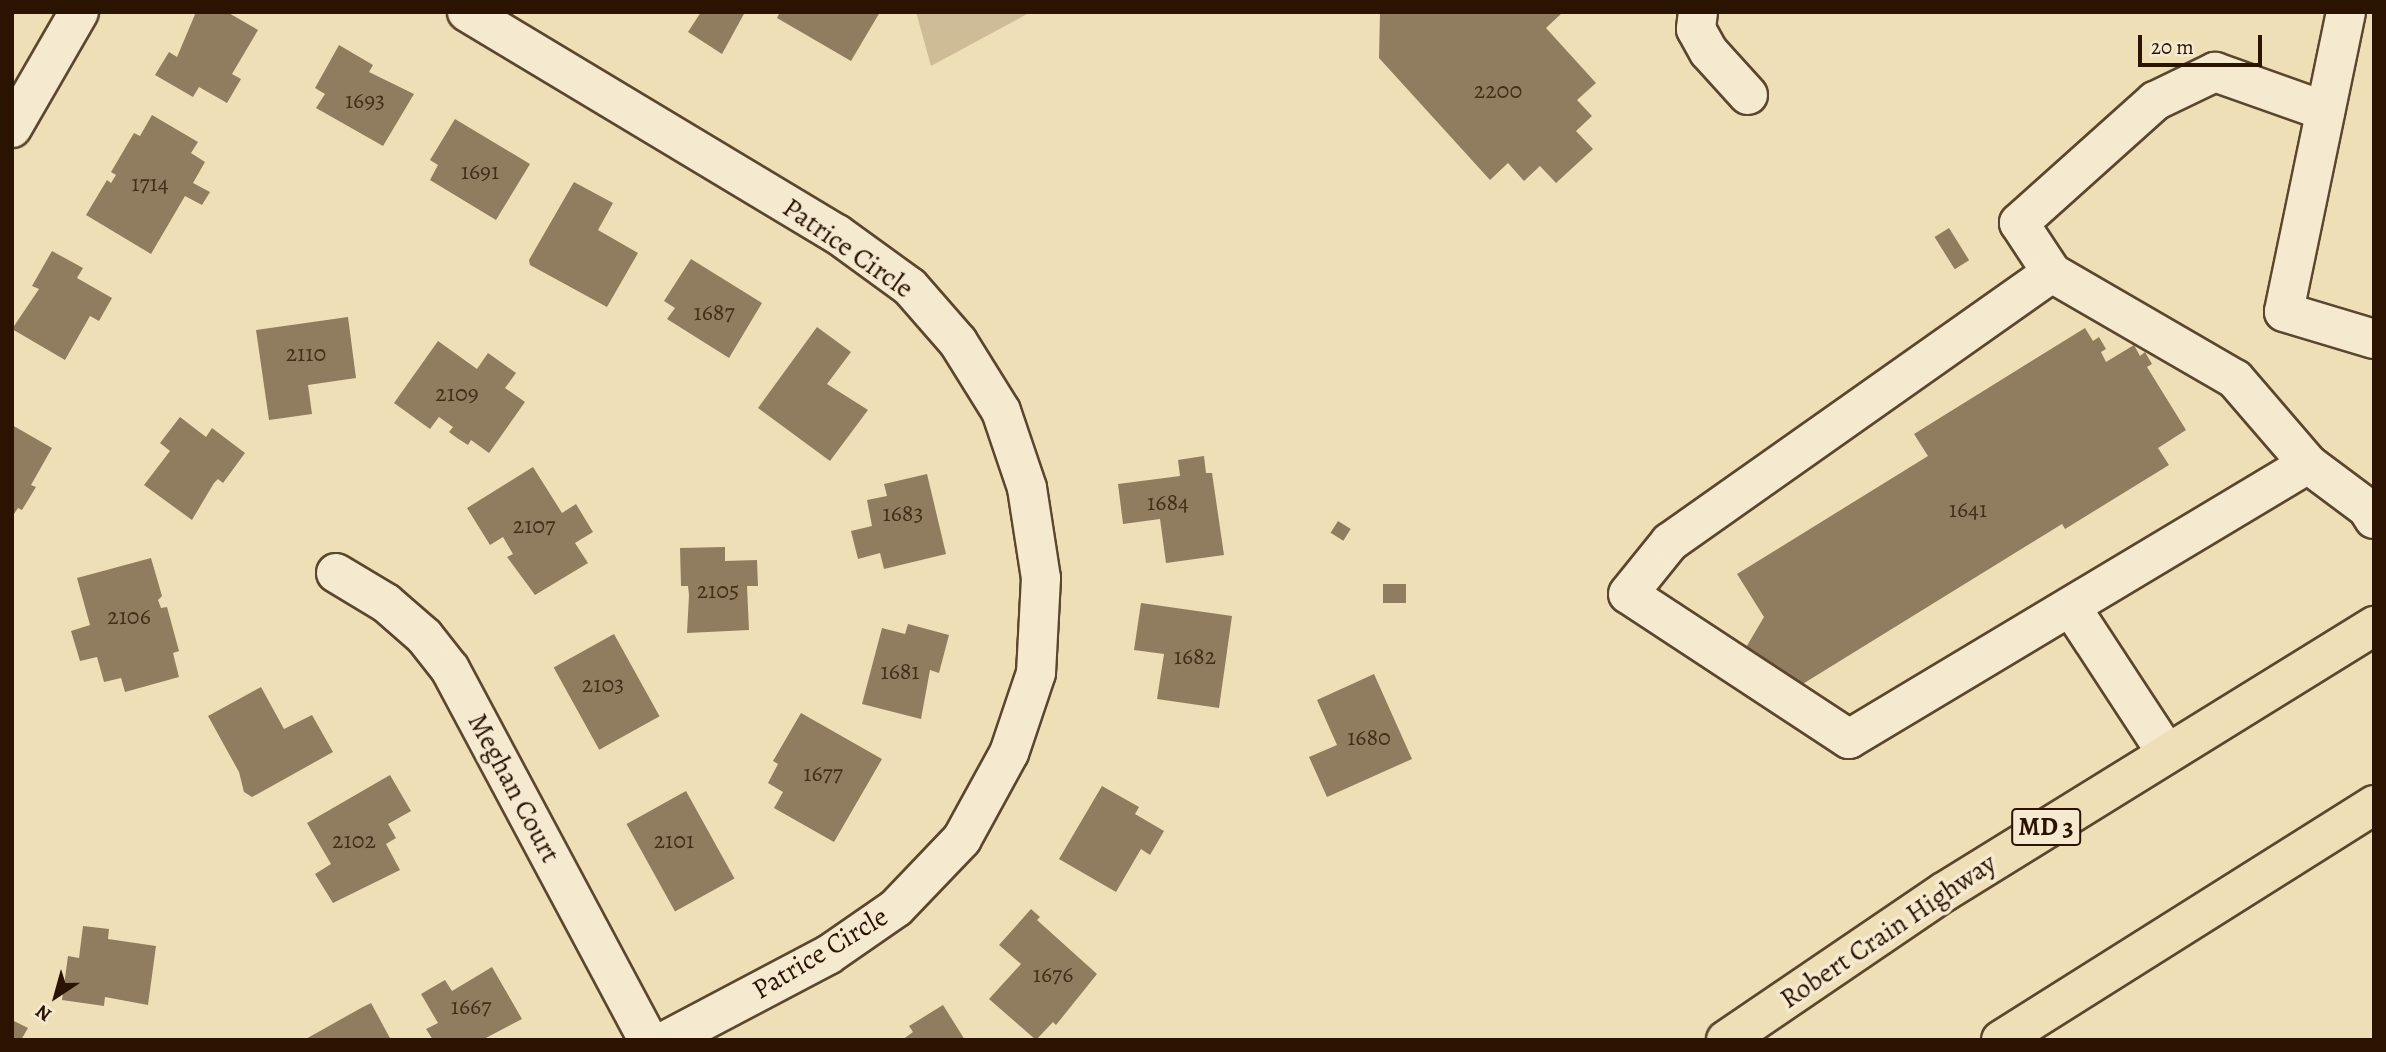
<!DOCTYPE html>
<style>
body{margin:0}
#map{position:relative;width:2386px;height:1052px;overflow:hidden;background:#efdfb6;font-family:Alegreya,serif}
div>[style]{position:absolute}
.green>*{inset:0;background:#cebc97}
.building>*{inset:0;background:#907d5f;transform-origin:0 0}
.roads{filter:drop-shadow(2px 0 #5b462e) drop-shadow(-2px 0 #5b462e) drop-shadow(0 2px #5b462e) drop-shadow(0 -2px #5b462e)}
.minor>*{height:38px;margin:-19px;padding:0 19px;transform-origin:19px;border-radius:19px;background:#f5ead0}
.highway>*{height:38px;margin:-19px;padding:0 19px;transform-origin:19px;border-radius:19px;background:#efdfb6}
span{translate:-50% -50%;white-space:nowrap;text-align:center;line-height:1.15;-webkit-text-stroke:7px #f5ead0;paint-order:stroke}
.number-label{font-size:24px;color:#442e18}
.number-label span{-webkit-text-stroke-width:0}
.shield-label span{padding:2px 5px;background:#f5ead0;border:2px solid;border-radius:5px;-webkit-text-stroke-width:0}
.shield-label{font-size:26px;color:#2a1301;font-weight:700}
.street-label{font-size:28px;color:#2a1301}
.frame{position:absolute;inset:0;border:14px solid #2a1301;pointer-events:none}
.north{position:absolute;left:21px;top:961px;width:70px;height:70px;-webkit-text-stroke:5px #f5ead0;paint-order:stroke;rotate:216deg;font-size:19px;font-weight:700;line-height:28px;text-align:center;color:#2a1301}
.north::after{content:'';display:block;margin:auto;width:24px;height:32px;background:#2a1301;clip-path:polygon(50% 0,100% 100%,50% 72%,0 100%)}
.scale{position:absolute;left:2138px;top:35px;width:124px;height:32px;box-sizing:border-box;border:4px solid #2a1301;border-top:0;padding-left:9px;font-size:21px;line-height:24px;white-space:nowrap;color:#2a1301;-webkit-text-stroke:5px #f5ead0;paint-order:stroke}
</style>
<div id="map">
<div class="green">
<div style="clip-path:polygon(916px 12px,1031px 12px,931px 66px)"></div>
</div>
<div class="building">
<div style="clip-path:polygon(196px 12px,227px 12px,258px 30px,232px 74px,241px 79px,227px 103px,199px 87px,193px 97px,155px 75px,169px 52px,177px 57px)"></div>
<div style="clip-path:polygon(701px 12px,745px 12px,722px 54px,688px 32px)"></div>
<div style="clip-path:polygon(780px 12px,880px 12px,851px 61px,777px 18px)"></div>
<div style="clip-path:polygon(1380px 12px,1563px 12px,1546px 28px,1596px 83px,1577px 100px,1592px 116px,1576px 131px,1593px 149px,1556px 183px,1540px 166px,1524px 181px,1508px 163px,1490px 180px,1379px 58px)"></div>
<div style="clip-path:polygon(339px 45px,373px 65px,369px 72px,414px 94px,383px 146px,316px 108px,325px 94px,315px 88px)"></div>
<div style="clip-path:polygon(152px 115px,198px 142px,191px 153px,205px 162px,193px 183px,210px 192px,202px 205px,185px 196px,151px 254px,86px 215px,107px 180px,111px 183px,116px 175px,111px 172px,134px 133px,140px 136px)"></div>
<div style="clip-path:polygon(455px 119px,530px 164px,496px 220px,430px 180px,438px 165px,430px 160px)"></div>
<div style="clip-path:polygon(574px 182px,613px 203px,598px 230px,638px 253px,607px 307px,530px 265px,529px 260px)"></div>
<div style="left:1949px;top:228px;width:38px;height:17px;rotate:58deg"></div>
<div style="clip-path:polygon(52px 251px,83px 268px,77px 278px,112px 298px,99px 321px,90px 316px,65px 360px,12px 329px,39px 289px,32px 286px)"></div>
<div style="clip-path:polygon(691px 259px,762px 303px,729px 358px,667px 319px,675px 308px,664px 301px)"></div>
<div style="clip-path:polygon(348px 317px,356px 378px,308px 385px,312px 414px,269px 420px,256px 330px)"></div>
<div style="clip-path:polygon(817px 327px,851px 352px,827px 384px,868px 410px,830px 461px,758px 408px)"></div>
<div style="clip-path:polygon(2085px 328px,2093px 341px,2099px 337px,2106px 349px,2101px 352px,2106px 362px,2134px 345px,2140px 356px,2145px 352px,2152px 364px,2147px 367px,2186px 430px,2158px 448px,2169px 465px,2065px 529px,2062px 524px,1801px 685px,1745px 649px,1764px 617px,1737px 574px,1928px 456px,1914px 434px)"></div>
<div style="clip-path:polygon(438px 341px,477px 369px,488px 353px,516px 373px,505px 388px,525px 402px,489px 453px,471px 440px,468px 445px,457px 438px,449px 432px,453px 427px,439px 417px,430px 429px,394px 403px)"></div>
<div style="clip-path:polygon(180px 417px,206px 437px,212px 428px,245px 453px,223px 483px,218px 479px,214px 483px,192px 520px,144px 485px,170px 451px,160px 443px)"></div>
<div style="clip-path:polygon(12px 425px,52px 448px,31px 485px,36px 487px,22px 510px,18px 508px,12px 517px)"></div>
<div style="clip-path:polygon(1204px 456px,1206px 473px,1212px 473px,1224px 555px,1166px 563px,1160px 519px,1123px 524px,1118px 484px,1180px 476px,1178px 460px)"></div>
<div style="clip-path:polygon(533px 467px,562px 513px,576px 504px,593px 532px,575px 543px,588px 563px,535px 595px,507px 557px,513px 554px,503px 537px,490px 545px,467px 508px)"></div>
<div style="clip-path:polygon(927px 474px,946px 554px,884px 569px,880px 553px,858px 559px,851px 531px,872px 526px,867px 500px,887px 496px,884px 484px)"></div>
<div style="left:1338px;top:521px;width:15px;height:14px;rotate:32deg"></div>
<div style="clip-path:polygon(725px 547px,725px 561px,757px 560px,758px 586px,747px 586px,749px 630px,687px 633px,689px 595px,688px 586px,681px 586px,680px 548px)"></div>
<div style="clip-path:polygon(151px 558px,162px 596px,158px 600px,161px 608px,167px 607px,179px 651px,173px 653px,179px 677px,125px 692px,121px 678px,104px 682px,97px 657px,80px 661px,71px 631px,90px 625px,77px 578px)"></div>
<div style="left:1383px;top:584px;width:23px;height:19px"></div>
<div style="clip-path:polygon(1141px 603px,1232px 616px,1219px 708px,1157px 699px,1164px 654px,1134px 650px)"></div>
<div style="clip-path:polygon(908px 624px,949px 635px,939px 673px,930px 670px,921px 719px,862px 704px,882px 628px,905px 634px)"></div>
<div style="left:614px;top:634px;width:94px;height:69px;rotate:61deg"></div>
<div style="clip-path:polygon(1374px 674px,1412px 759px,1327px 797px,1309px 757px,1337px 745px,1317px 700px)"></div>
<div style="clip-path:polygon(261px 687px,284px 729px,312px 715px,333px 752px,252px 797px,244px 792px,239px 772px,208px 716px)"></div>
<div style="clip-path:polygon(801px 713px,882px 759px,834px 842px,774px 808px,783px 792px,768px 783px,778px 764px,773px 761px)"></div>
<div style="clip-path:polygon(390px 775px,411px 811px,388px 824px,396px 838px,386px 844px,400px 870px,333px 903px,315px 874px,331px 864px,307px 823px)"></div>
<div style="clip-path:polygon(1102px 786px,1139px 807px,1135px 814px,1164px 831px,1150px 855px,1141px 849px,1116px 892px,1059px 859px)"></div>
<div style="left:686px;top:791px;width:100px;height:68px;rotate:61deg"></div>
<div style="clip-path:polygon(1031px 909px,1040px 917px,1037px 920px,1097px 974px,1056px 1025px,1053px 1022px,1036px 1040px,989px 999px,1021px 964px,999px 945px)"></div>
<div style="clip-path:polygon(83px 926px,109px 929px,108px 939px,156px 946px,148px 1005px,105px 997px,104px 1006px,62px 1000px,68px 956px,79px 958px)"></div>
<div style="clip-path:polygon(492px 967px,522px 1019px,482px 1040px,433px 1040px,426px 1029px,438px 1023px,421px 994px,445px 980px,452px 991px)"></div>
<div style="clip-path:polygon(371px 1003px,391px 1040px,304px 1040px,361px 1008px)"></div>
<div style="clip-path:polygon(943px 1005px,965px 1040px,902px 1040px,913px 1032px,909px 1026px)"></div>
<div style="clip-path:polygon(12px 1020px,28px 1028px,21px 1040px,12px 1040px)"></div>
</div>
<div class="roads">
<div class="minor">
<div style="left:467px;top:12px;width:431px;rotate:31deg"></div>
<div style="left:837px;top:234px;width:90px;rotate:36deg"></div>
<div style="left:910px;top:287px;width:73px;rotate:48.9deg"></div>
<div style="left:958px;top:342px;width:81px;rotate:58.1deg"></div>
<div style="left:1001px;top:411px;width:81px;rotate:71.3deg"></div>
<div style="left:1027px;top:488px;width:91px;rotate:81.2deg"></div>
<div style="left:1041px;top:578px;width:95px;rotate:93deg"></div>
<div style="left:1036px;top:673px;width:84px;rotate:108.6deg"></div>
<div style="left:1009px;top:753px;width:98px;rotate:118.7deg"></div>
<div style="left:962px;top:839px;width:95px;rotate:133.7deg"></div>
<div style="left:896px;top:908px;width:83px;rotate:145.3deg"></div>
<div style="left:828px;top:955px;width:182px;rotate:152.2deg"></div>
<div style="left:1698px;top:12px;width:17px;rotate:97deg"></div>
<div style="left:1696px;top:29px;width:26px;rotate:61deg"></div>
<div style="left:1709px;top:52px;width:58px;rotate:47.8deg"></div>
<div style="left:2346px;top:12px;width:306px;rotate:101.7deg"></div>
<div style="left:2284px;top:312px;width:94px;rotate:16.7deg"></div>
<div style="left:12px;top:128px;width:134px;rotate:-60deg"></div>
<div style="left:2052px;top:273px;width:60px;rotate:-123.4deg"></div>
<div style="left:2019px;top:223px;width:183px;rotate:-41.9deg"></div>
<div style="left:2155px;top:101px;width:67px;rotate:-25.8deg"></div>
<div style="left:2215px;top:72px;width:117px;rotate:19.5deg"></div>
<div style="left:2308px;top:464px;width:535px;rotate:149.07deg"></div>
<div style="left:1849px;top:739px;width:264px;rotate:-146.7deg"></div>
<div style="left:1628px;top:594px;width:67px;rotate:-51.1deg"></div>
<div style="left:1670px;top:542px;width:467px;rotate:-35.2deg"></div>
<div style="left:2052px;top:273px;width:211px;rotate:30.1deg"></div>
<div style="left:2235px;top:379px;width:112px;rotate:49.3deg"></div>
<div style="left:2308px;top:464px;width:74px;rotate:36.7deg"></div>
<div style="left:2367px;top:508px;width:13px;rotate:58deg"></div>
<div style="left:336px;top:573px;width:58px;rotate:31deg"></div>
<div style="left:386px;top:603px;width:50px;rotate:41deg"></div>
<div style="left:424px;top:636px;width:42px;rotate:51.8deg"></div>
<div style="left:450px;top:669px;width:421px;rotate:61.9deg"></div>
<div style="left:2071px;top:607px;width:173px;rotate:56.8deg"></div>
</div>
<div class="highway">
<div style="left:1726px;top:1040px;width:263px;rotate:-34.2deg"></div>
<div style="left:1944px;top:892px;width:506px;rotate:-31.74deg"></div>
<div style="left:2001px;top:1040px;width:441px;rotate:-32.2deg"></div>
</div>
</div>
<div class="number-label">
<span style="left:1498px;top:91px">2200</span>
<span style="left:365px;top:101px">1693</span>
<span style="left:480px;top:172px">1691</span>
<span style="left:150px;top:184px">1714</span>
<span style="left:714px;top:313px">1687</span>
<span style="left:306px;top:354px">2110</span>
<span style="left:457px;top:394px">2109</span>
<span style="left:1168px;top:503px">1684</span>
<span style="left:1968px;top:510px">1641</span>
<span style="left:903px;top:514px">1683</span>
<span style="left:534px;top:526px">2107</span>
<span style="left:718px;top:591px">2105</span>
<span style="left:129px;top:617px">2106</span>
<span style="left:1195px;top:657px">1682</span>
<span style="left:900px;top:672px">1681</span>
<span style="left:603px;top:685px">2103</span>
<span style="left:1369px;top:738px">1680</span>
<span style="left:823px;top:774px">1677</span>
<span style="left:354px;top:841px">2102</span>
<span style="left:674px;top:841px">2101</span>
<span style="left:1053px;top:975px">1676</span>
<span style="left:471px;top:1007px">1667</span>
</div>
<div class="shield-label">
<span style="left:2046px;top:827px">MD 3</span>
</div>
<div class="street-label">
<span style="left:848px;top:248px;rotate:35deg">Patrice Circle</span>
<span style="left:514px;top:788px;rotate:62deg">Meghan Court</span>
<span style="left:1888px;top:931px;rotate:-34deg">Robert Crain Highway</span>
<span style="left:820px;top:953px;rotate:-31deg">Patrice Circle</span>
</div>
<div class="frame"></div>
<div class="north">N</div>
<div class="scale">20 m</div>
</div>
